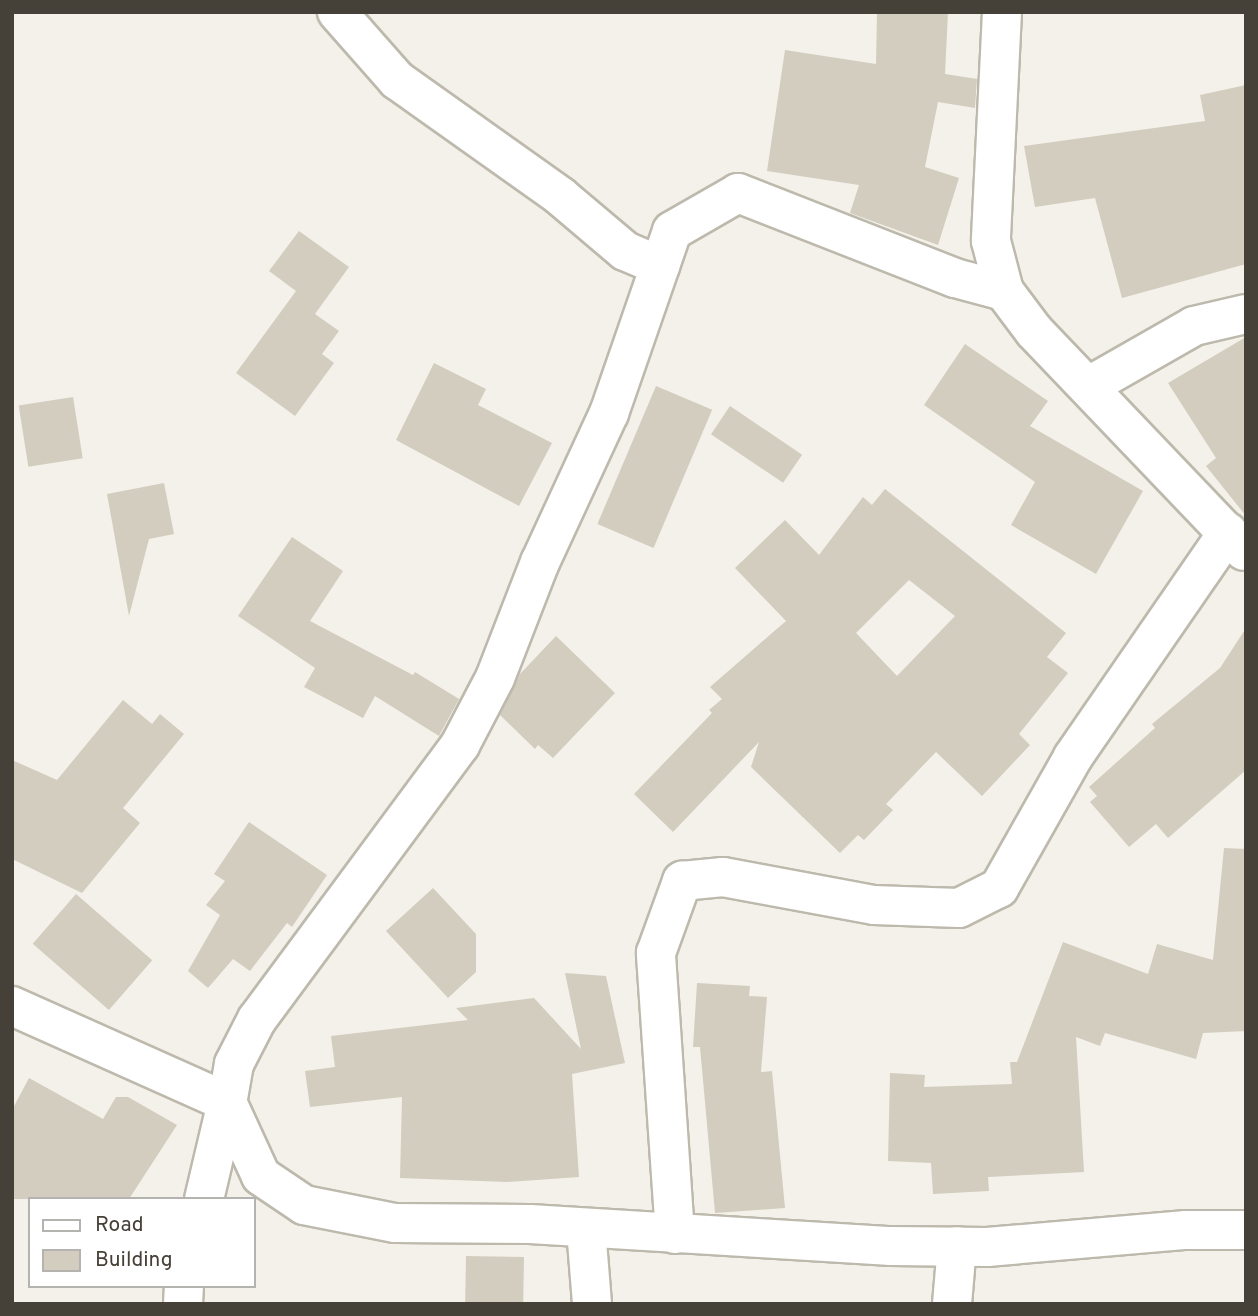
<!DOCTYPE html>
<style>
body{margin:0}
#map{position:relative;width:1258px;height:1316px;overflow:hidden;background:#f3f1e9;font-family:Overpass,sans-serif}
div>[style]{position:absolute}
.building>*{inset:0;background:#d3cdbf;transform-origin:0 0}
.roads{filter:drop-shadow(2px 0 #bdb9ac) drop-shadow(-2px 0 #bdb9ac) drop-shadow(0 2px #bdb9ac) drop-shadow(0 -2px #bdb9ac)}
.minor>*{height:38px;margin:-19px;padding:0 19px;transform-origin:19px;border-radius:19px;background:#fff}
span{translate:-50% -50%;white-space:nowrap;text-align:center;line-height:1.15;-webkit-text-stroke:7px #fff;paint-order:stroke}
.frame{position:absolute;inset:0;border:14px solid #464138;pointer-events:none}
.legend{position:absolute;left:28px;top:1197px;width:228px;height:91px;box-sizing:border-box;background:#fff;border:2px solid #b5b3af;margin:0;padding:9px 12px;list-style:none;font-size:21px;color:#464138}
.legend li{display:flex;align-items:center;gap:14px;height:35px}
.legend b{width:35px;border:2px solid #b5b3af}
</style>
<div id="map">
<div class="building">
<div style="clip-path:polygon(877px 12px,948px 12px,945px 74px,977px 79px,975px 108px,938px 102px,925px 167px,959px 178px,938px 245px,850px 213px,859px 185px,767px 171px,785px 50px,876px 64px)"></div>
<div style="clip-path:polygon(1246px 85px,1246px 264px,1122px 298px,1095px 198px,1035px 207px,1024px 146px,1205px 121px,1200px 95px)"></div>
<div style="clip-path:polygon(299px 231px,349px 267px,315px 314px,339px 331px,322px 354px,334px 363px,295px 416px,236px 373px,296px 291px,269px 271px)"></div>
<div style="clip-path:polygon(1246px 337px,1246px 516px,1206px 466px,1216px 458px,1168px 383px)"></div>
<div style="clip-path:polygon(965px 344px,1048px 401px,1030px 426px,1143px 491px,1096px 574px,1011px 525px,1035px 482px,924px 405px)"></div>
<div style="clip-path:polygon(434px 363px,486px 389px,478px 405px,552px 443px,519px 506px,396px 440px)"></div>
<div style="left:656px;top:386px;width:61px;height:150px;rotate:23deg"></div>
<div style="left:73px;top:397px;width:62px;height:55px;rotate:81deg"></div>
<div style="left:730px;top:406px;width:87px;height:34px;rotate:34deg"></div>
<div style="clip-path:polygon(164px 483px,174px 534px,149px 539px,129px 616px,107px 494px)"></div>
<div style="clip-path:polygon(evenodd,885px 489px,1066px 633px,1047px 657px,1068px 673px,1019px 734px,1030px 745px,982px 796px,936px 752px,886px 804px,893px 810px,864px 840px,858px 835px,840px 853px,751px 767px,759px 742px,673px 832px,634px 794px,712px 713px,709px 710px,722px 699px,710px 687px,786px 621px,735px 568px,785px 520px,819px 555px,863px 497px,872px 505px,885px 489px,909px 580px,955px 616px,897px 676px,856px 633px,909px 580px)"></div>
<div style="clip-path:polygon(292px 537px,343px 571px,310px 621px,413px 675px,415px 672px,459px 699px,439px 736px,375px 696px,363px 718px,304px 687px,315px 668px,238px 616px)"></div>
<div style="clip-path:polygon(1246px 628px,1246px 770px,1168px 838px,1156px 824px,1129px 847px,1090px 802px,1097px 796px,1089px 787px,1155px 728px,1152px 724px,1220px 668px)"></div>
<div style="clip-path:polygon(556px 636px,615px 693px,553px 758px,538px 745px,535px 749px,500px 715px,520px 674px)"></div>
<div style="clip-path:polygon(123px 700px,152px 724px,160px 714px,184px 734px,123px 808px,140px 823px,82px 893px,12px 859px,12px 760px,57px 780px)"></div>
<div style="clip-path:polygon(249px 822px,327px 875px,292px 927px,287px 923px,250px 971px,233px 959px,208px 988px,188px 971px,220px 915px,206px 905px,225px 881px,214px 874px)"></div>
<div style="clip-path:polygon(1224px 848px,1246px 849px,1246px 1031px,1203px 1033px,1196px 1059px,1105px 1033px,1100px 1046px,1076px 1037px,1084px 1172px,988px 1177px,989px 1191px,933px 1194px,931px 1163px,888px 1161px,890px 1073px,925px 1075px,924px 1087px,1012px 1084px,1010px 1062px,1017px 1062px,1063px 942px,1148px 974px,1157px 944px,1213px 960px)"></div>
<div style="clip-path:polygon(433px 888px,476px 934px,476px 972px,448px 998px,386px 931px)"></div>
<div style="left:76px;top:894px;width:101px;height:66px;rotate:41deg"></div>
<div style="clip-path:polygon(565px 973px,606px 976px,625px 1063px,572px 1074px,579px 1177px,507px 1182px,400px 1178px,402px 1097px,310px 1107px,305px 1071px,335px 1067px,331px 1036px,468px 1020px,456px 1008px,534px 998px,581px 1049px)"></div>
<div style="clip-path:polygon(697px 983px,750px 986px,749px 996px,767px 997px,761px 1072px,772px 1071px,785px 1208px,715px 1213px,700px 1047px,693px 1047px)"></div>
<div style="clip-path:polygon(29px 1078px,103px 1119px,116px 1097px,128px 1097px,177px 1125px,129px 1199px,12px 1199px,12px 1110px)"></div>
<div style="left:466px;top:1256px;width:58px;height:48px;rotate:1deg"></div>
</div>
<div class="roads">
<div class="minor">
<div style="left:337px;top:12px;width:91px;rotate:48.6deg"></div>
<div style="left:397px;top:80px;width:200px;rotate:35.4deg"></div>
<div style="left:560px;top:196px;width:85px;rotate:40.2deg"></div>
<div style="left:625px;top:251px;width:38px;rotate:23deg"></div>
<div style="left:660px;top:266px;width:37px;rotate:-71deg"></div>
<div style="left:672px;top:231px;width:76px;rotate:-29.9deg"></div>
<div style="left:738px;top:193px;width:233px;rotate:21.4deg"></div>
<div style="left:955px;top:278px;width:51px;rotate:14.9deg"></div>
<div style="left:1002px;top:12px;width:229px;rotate:92.8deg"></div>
<div style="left:991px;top:241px;width:52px;rotate:75.4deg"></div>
<div style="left:1004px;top:291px;width:50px;rotate:53.1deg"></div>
<div style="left:1034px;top:331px;width:304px;rotate:46.3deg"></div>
<div style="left:660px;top:266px;width:156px;rotate:109.1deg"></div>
<div style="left:609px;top:413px;width:164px;rotate:114.8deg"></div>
<div style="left:540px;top:562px;width:124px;rotate:111.2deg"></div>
<div style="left:495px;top:678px;width:76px;rotate:117.6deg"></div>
<div style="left:460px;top:745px;width:341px;rotate:126.5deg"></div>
<div style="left:257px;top:1019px;width:51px;rotate:117.1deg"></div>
<div style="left:234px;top:1064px;width:39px;rotate:100deg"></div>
<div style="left:227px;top:1102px;width:81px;rotate:65.3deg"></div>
<div style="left:261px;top:1176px;width:52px;rotate:34deg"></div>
<div style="left:304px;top:1205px;width:93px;rotate:11.2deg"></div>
<div style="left:395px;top:1223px;width:135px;rotate:0.4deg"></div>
<div style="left:530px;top:1224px;width:362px;rotate:3.5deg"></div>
<div style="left:891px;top:1246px;width:96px;rotate:0.6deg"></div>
<div style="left:987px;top:1247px;width:200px;rotate:-4.9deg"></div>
<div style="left:1186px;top:1230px;width:60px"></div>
<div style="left:1089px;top:386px;width:121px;rotate:-29.7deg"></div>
<div style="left:1194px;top:326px;width:53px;rotate:-13deg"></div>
<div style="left:12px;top:1006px;width:235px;rotate:24.1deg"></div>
<div style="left:227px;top:1102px;width:100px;rotate:103.3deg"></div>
<div style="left:586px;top:1229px;width:75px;rotate:85.4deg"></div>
<div style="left:675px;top:1234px;width:282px;rotate:-93.9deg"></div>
<div style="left:656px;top:953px;width:77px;rotate:-70.1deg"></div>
<div style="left:682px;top:881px;width:41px;rotate:-5.6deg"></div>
<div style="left:723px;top:877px;width:154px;rotate:10.5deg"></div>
<div style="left:874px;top:905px;width:85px;rotate:2deg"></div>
<div style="left:959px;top:908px;width:45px;rotate:-26.6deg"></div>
<div style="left:999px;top:888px;width:150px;rotate:-60.5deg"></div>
<div style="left:1073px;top:757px;width:273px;rotate:-55.4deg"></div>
<div style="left:183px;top:1304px;width:18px;rotate:-87deg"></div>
<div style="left:952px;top:1304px;width:58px;rotate:-85.1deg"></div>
</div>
</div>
<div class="frame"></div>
<ul class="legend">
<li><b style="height:9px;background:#fff"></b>Road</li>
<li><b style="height:19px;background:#d3cdbf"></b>Building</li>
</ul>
</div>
